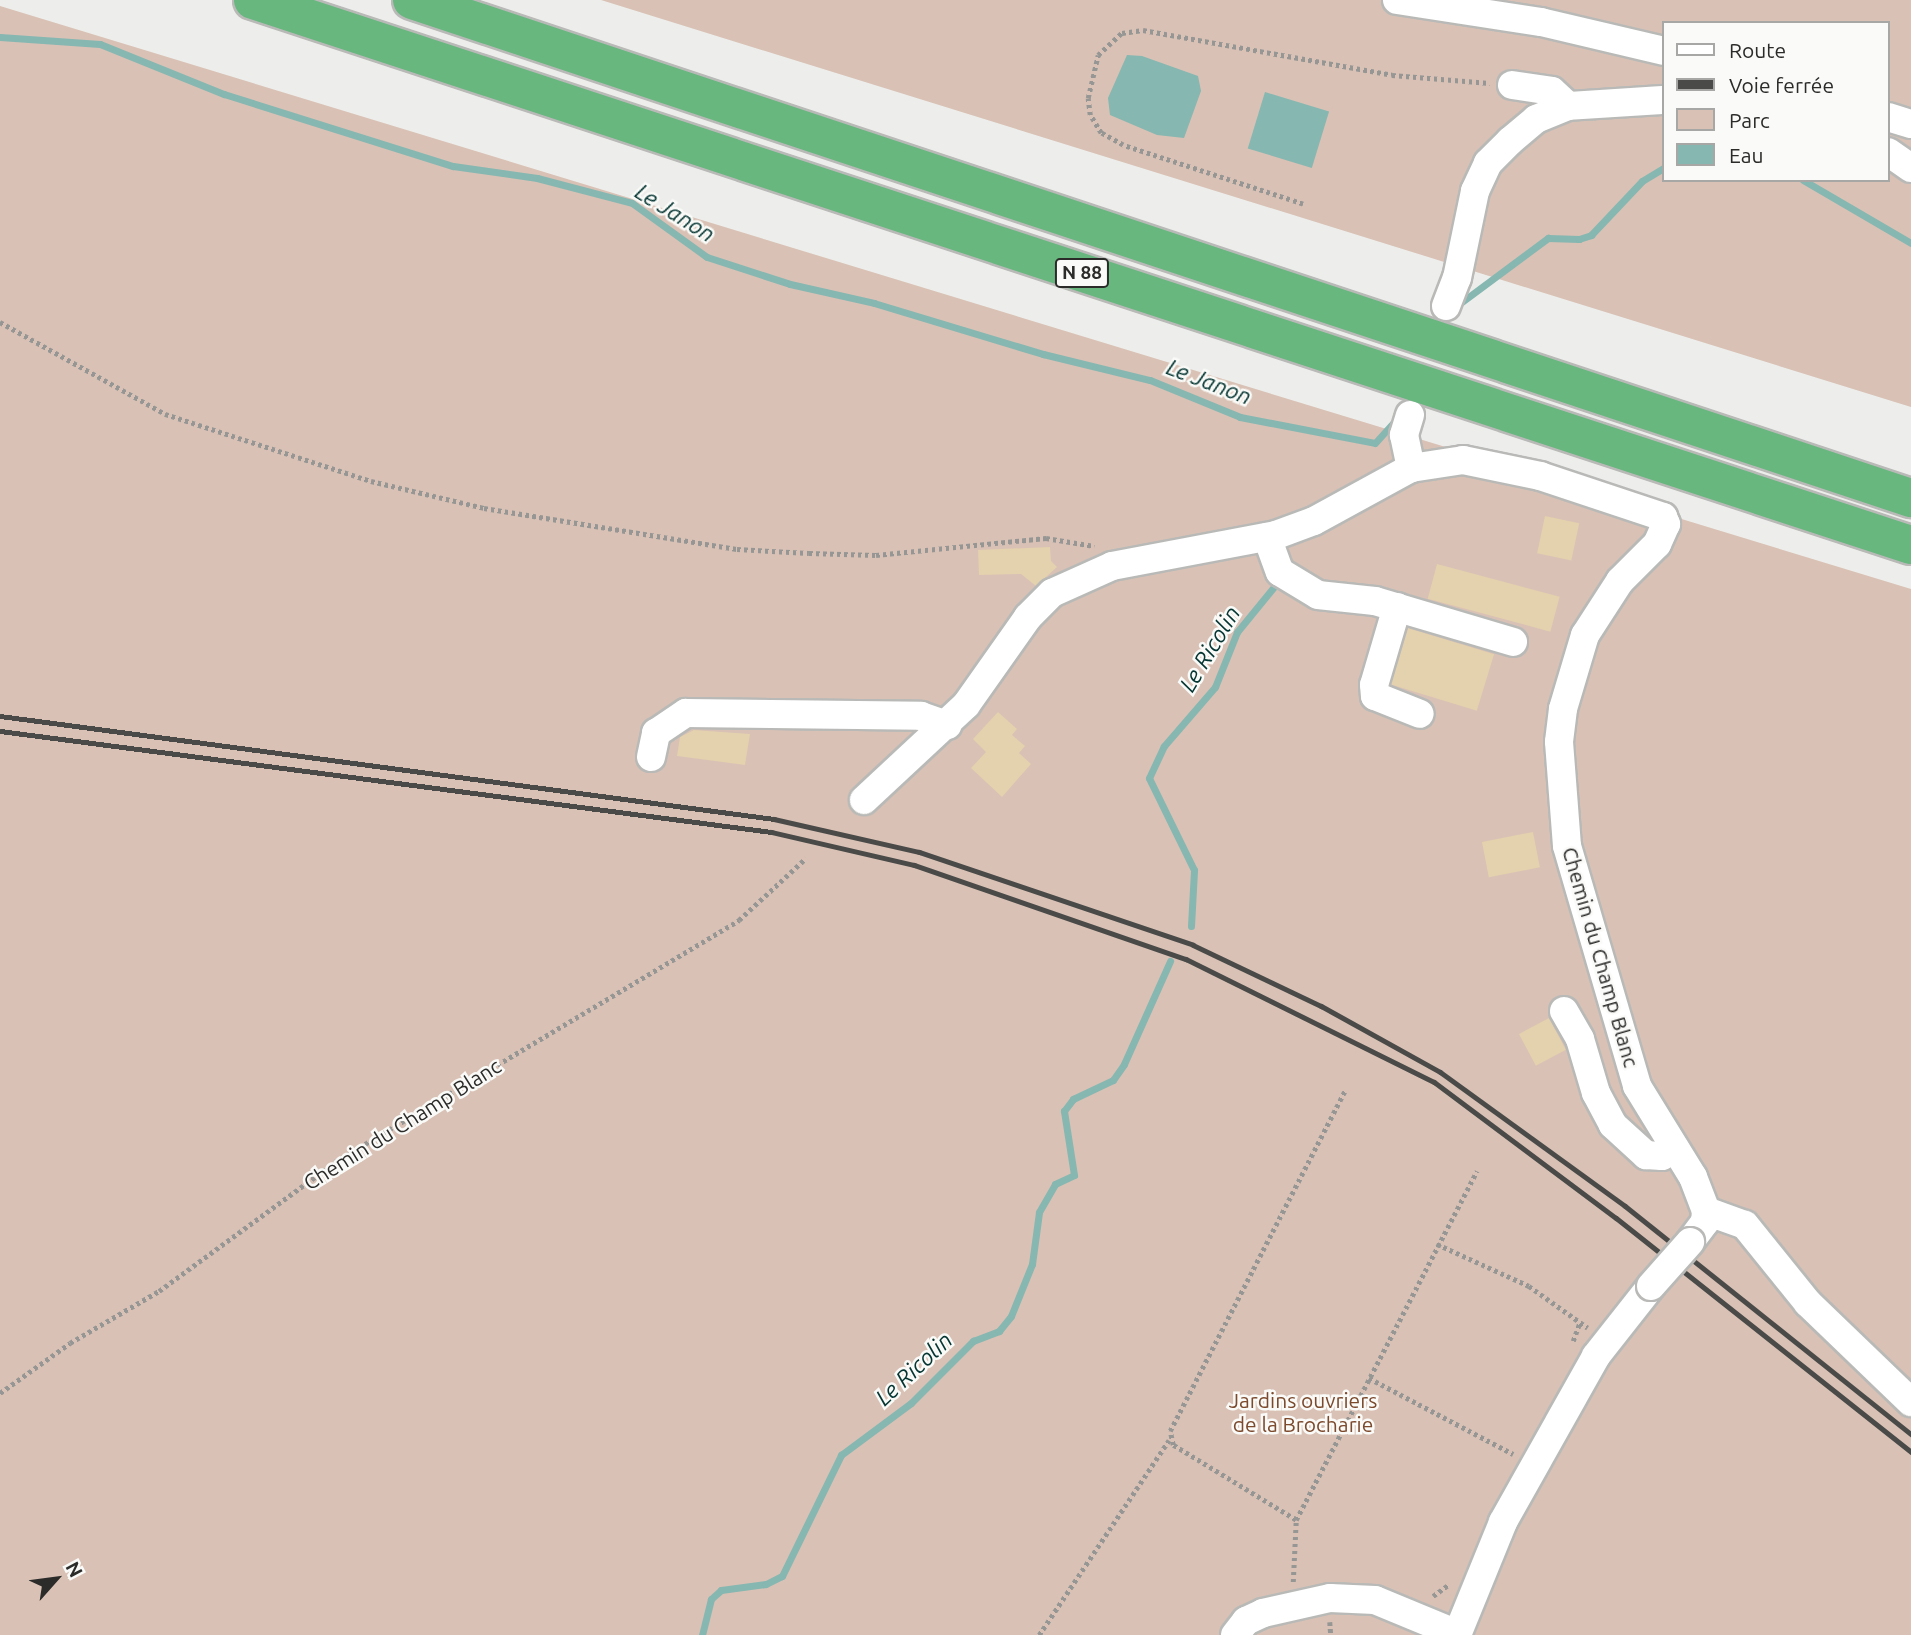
<!DOCTYPE html>
<meta charset="utf-8">
<style>
body{margin:0}
#map{position:relative;width:1911px;height:1635px;overflow:hidden;background:#edeeeb;font-family:Ubuntu,sans-serif}
div>[style]{position:absolute}
.green>*{inset:0;background:#d9c1b5}
.water>*{inset:0;background:#86b7b1;transform-origin:0 0}
.stream>*{height:7px;margin:-3.5px;padding:0 3.5px;transform-origin:3.5px;border-radius:3.5px;background:#86b7b1}
.building>*{inset:0;background:#e4d1ad;transform-origin:0 0}
.path>*{height:4.5px;margin-top:-2.25px;transform-origin:0;background:repeating-linear-gradient(90deg,#969694 0 3.5px,transparent 0 7px)}
.roads{filter:drop-shadow(2px 0 #b9bab7) drop-shadow(-2px 0 #b9bab7) drop-shadow(0 2px #b9bab7) drop-shadow(0 -2px #b9bab7)}
.minor>*{height:28px;margin:-14px;padding:0 14px;transform-origin:14px;border-radius:14px;background:#fff}
.highway>*{height:38px;margin:-19px;padding:0 19px;transform-origin:19px;border-radius:19px;background:#67b77f}
.rail>*{height:5px;margin:-2.5px;padding:0 2.5px;transform-origin:2.5px;border-radius:2.5px;background:#4a4a48}
.bridges{filter:drop-shadow(2px 0 #b9bab7) drop-shadow(-2px 0 #b9bab7) drop-shadow(0 2px #b9bab7) drop-shadow(0 -2px #b9bab7)}
.minor-bridge>*{height:28px;margin:-14px;padding:0 14px;transform-origin:14px;border-radius:14px;background:#fff}
span{translate:-50% -50%;white-space:nowrap;text-align:center;line-height:1.15;-webkit-text-stroke:5px #fafbf8;paint-order:stroke}
.shield-label span{padding:2px 5px;background:#fafbf8;border:2px solid;border-radius:5px;-webkit-text-stroke-width:0}
.shield-label{font-size:19px;color:#2b2b2a;font-weight:700}
.street-label{font-size:21px;color:#2b2b2a}
.park-label{font-size:21px;color:#7c492c}
.water-label{font-size:23px;color:#053532;font-style:italic}
.legend{position:absolute;left:1662px;top:21px;width:228px;height:161px;box-sizing:border-box;background:#fafbf8;border:2px solid #a7a8a6;margin:0;padding:9px 12px;list-style:none;font-size:21px;color:#2b2b2a}
.legend li{display:flex;align-items:center;gap:14px;height:35px}
.legend b{width:35px;border:2px solid #a7a8a6}
.north{position:absolute;left:21px;top:1544px;width:70px;height:70px;-webkit-text-stroke:5px #fafbf8;paint-order:stroke;rotate:62deg;font-size:19px;font-weight:700;line-height:28px;text-align:center;color:#2b2b2a}
.north::after{content:'';display:block;margin:auto;width:24px;height:32px;background:#2b2b2a;clip-path:polygon(50% 0,100% 100%,50% 72%,0 100%)}
</style>
<div id="map">
<div class="green">
<div style="clip-path:polygon(evenodd,601px 0,1911px 0,1911px 407px,601px 0,1664px 23px,1888px 23px,1888px 180px,1664px 180px,1664px 23px)"></div>
<div style="clip-path:polygon(0 6px,1911px 589px,1911px 1635px,0 1635px)"></div>
</div>
<div class="water">
<div style="clip-path:polygon(1127px 55px,1142px 56px,1198px 76px,1201px 91px,1184px 138px,1157px 135px,1110px 115px,1108px 98px)"></div>
<div style="left:1265px;top:92px;width:67px;height:59px;rotate:17deg"></div>
</div>
<div class="stream">
<div style="left:0;top:37px;width:100px;rotate:4deg"></div>
<div style="left:100px;top:44px;width:134px;rotate:22deg"></div>
<div style="left:224px;top:94px;width:240px;rotate:17.5deg"></div>
<div style="left:453px;top:166px;width:85px;rotate:8.1deg"></div>
<div style="left:537px;top:178px;width:98px;rotate:14.7deg"></div>
<div style="left:632px;top:203px;width:92px;rotate:35.8deg"></div>
<div style="left:707px;top:257px;width:87px;rotate:18deg"></div>
<div style="left:790px;top:284px;width:86px;rotate:12.7deg"></div>
<div style="left:874px;top:303px;width:177px;rotate:16.8deg"></div>
<div style="left:1043px;top:354px;width:110px;rotate:13.7deg"></div>
<div style="left:1150px;top:380px;width:97px;rotate:22.3deg"></div>
<div style="left:1240px;top:417px;width:137px;rotate:10.9deg"></div>
<div style="left:1375px;top:443px;width:36px;rotate:-48deg"></div>
<div style="left:1803px;top:180px;width:125px;rotate:30.3deg"></div>
<div style="left:1459px;top:304px;width:111px;rotate:-36.6deg"></div>
<div style="left:1548px;top:238px;width:31px;rotate:2deg"></div>
<div style="left:1579px;top:239px;width:13px;rotate:-18deg"></div>
<div style="left:1591px;top:235px;width:74px;rotate:-46.6deg"></div>
<div style="left:1642px;top:181px;width:26px;rotate:-31deg"></div>
<div style="left:1191px;top:926px;width:56px;rotate:-86.9deg"></div>
<div style="left:1194px;top:870px;width:102px;rotate:-116.1deg"></div>
<div style="left:1149px;top:778px;width:35px;rotate:-65deg"></div>
<div style="left:1164px;top:746px;width:78px;rotate:-49.2deg"></div>
<div style="left:1215px;top:687px;width:59px;rotate:-68.2deg"></div>
<div style="left:1237px;top:632px;width:63px;rotate:-50.8deg"></div>
<div style="left:702px;top:1635px;width:37px;rotate:-76deg"></div>
<div style="left:711px;top:1599px;width:13px;rotate:-42deg"></div>
<div style="left:721px;top:1590px;width:45px;rotate:-7.6deg"></div>
<div style="left:766px;top:1584px;width:18px;rotate:-27deg"></div>
<div style="left:782px;top:1576px;width:135px;rotate:-64deg"></div>
<div style="left:841px;top:1455px;width:87px;rotate:-36.6deg"></div>
<div style="left:911px;top:1403px;width:88px;rotate:-45deg"></div>
<div style="left:973px;top:1341px;width:28px;rotate:-21deg"></div>
<div style="left:999px;top:1331px;width:19px;rotate:-51deg"></div>
<div style="left:1011px;top:1316px;width:56px;rotate:-68deg"></div>
<div style="left:1032px;top:1264px;width:52px;rotate:-82.3deg"></div>
<div style="left:1039px;top:1212px;width:32px;rotate:-60deg"></div>
<div style="left:1055px;top:1184px;width:21px;rotate:-25deg"></div>
<div style="left:1074px;top:1175px;width:65px;rotate:-98.9deg"></div>
<div style="left:1064px;top:1111px;width:15px;rotate:-53deg"></div>
<div style="left:1073px;top:1099px;width:44px;rotate:-25.4deg"></div>
<div style="left:1113px;top:1080px;width:19px;rotate:-55deg"></div>
<div style="left:1124px;top:1064px;width:113px;rotate:-65.9deg"></div>
</div>
<div class="building">
<div style="left:1545px;top:516px;width:35px;height:38px;rotate:12deg"></div>
<div style="clip-path:polygon(1050px 547px,1051px 561px,1057px 567px,1036px 586px,1021px 574px,979px 575px,978px 550px)"></div>
<div style="left:1437px;top:564px;width:127px;height:36px;rotate:15deg"></div>
<div style="left:1408px;top:628px;width:90px;height:59px;rotate:17deg"></div>
<div style="clip-path:polygon(998px 712px,1017px 729px,1012px 735px,1025px 746px,1019px 753px,1031px 764px,1002px 797px,971px 768px,986px 752px,973px 739px)"></div>
<div style="clip-path:polygon(694px 730px,750px 734px,745px 765px,677px 756px,680px 737px)"></div>
<div style="left:1533px;top:832px;width:36px;height:52px;rotate:79deg"></div>
<div style="left:1549px;top:1018px;width:36px;height:34px;rotate:62deg"></div>
</div>
<div class="path">
<div style="left:1303px;top:204px;width:189px;rotate:-161.9deg"></div>
<div style="left:1123px;top:145px;width:25px;rotate:-151deg"></div>
<div style="left:1101px;top:133px;width:21px;rotate:-121deg"></div>
<div style="left:1090px;top:115px;width:17px;rotate:-97deg"></div>
<div style="left:1088px;top:98px;width:44px;rotate:-76.9deg"></div>
<div style="left:1098px;top:55px;width:33px;rotate:-43deg"></div>
<div style="left:1122px;top:33px;width:21px;rotate:-8deg"></div>
<div style="left:1143px;top:30px;width:253px;rotate:10.2deg"></div>
<div style="left:1392px;top:75px;width:98px;rotate:4.7deg"></div>
<div style="left:0;top:322px;width:189px;rotate:29.1deg"></div>
<div style="left:165px;top:414px;width:217px;rotate:18deg"></div>
<div style="left:371px;top:481px;width:116px;rotate:13.4deg"></div>
<div style="left:484px;top:508px;width:256px;rotate:9.2deg"></div>
<div style="left:737px;top:549px;width:72px;rotate:3.2deg"></div>
<div style="left:809px;top:553px;width:67px;rotate:1.7deg"></div>
<div style="left:876px;top:555px;width:171px;rotate:-5.7deg"></div>
<div style="left:1046px;top:538px;width:49px;rotate:9.5deg"></div>
<div style="left:1437px;top:1244px;width:101px;rotate:24.5deg"></div>
<div style="left:1529px;top:1286px;width:72px;rotate:35.4deg"></div>
<div style="left:1573px;top:1341px;width:20px;rotate:-70deg"></div>
<div style="left:1369px;top:1378px;width:163px;rotate:27.8deg"></div>
<div style="left:0;top:1393px;width:86px;rotate:-35.5deg"></div>
<div style="left:70px;top:1343px;width:103px;rotate:-30.3deg"></div>
<div style="left:159px;top:1291px;width:218px;rotate:-36.2deg"></div>
<div style="left:335px;top:1162px;width:471px;rotate:-30.9deg"></div>
<div style="left:739px;top:920px;width:91px;rotate:-42.8deg"></div>
<div style="left:1296px;top:1520px;width:144px;rotate:-148.6deg"></div>
<div style="left:1173px;top:1445px;width:14px;rotate:-102deg"></div>
<div style="left:1170px;top:1431px;width:382px;rotate:-62.8deg"></div>
<div style="left:1293px;top:1582px;width:62px;rotate:-87.2deg"></div>
<div style="left:1296px;top:1520px;width:393px;rotate:-62.6deg"></div>
<div style="left:1433px;top:1596px;width:19px;rotate:-36deg"></div>
<div style="left:1330px;top:1622px;width:13px;rotate:86deg"></div>
<div style="left:1039px;top:1635px;width:234px;rotate:-56.3deg"></div>
</div>
<div class="roads">
<div class="minor">
<div style="left:1397px;top:0;width:146px;rotate:8.7deg"></div>
<div style="left:1541px;top:22px;width:126px;rotate:13.3deg"></div>
<div style="left:1512px;top:85px;width:40px;rotate:8.5deg"></div>
<div style="left:1552px;top:91px;width:22px;rotate:43deg"></div>
<div style="left:1888px;top:117px;width:24px;rotate:17deg"></div>
<div style="left:1888px;top:152px;width:28px;rotate:35deg"></div>
<div style="left:1446px;top:306px;width:30px;rotate:-69deg"></div>
<div style="left:1457px;top:278px;width:89px;rotate:-78.3deg"></div>
<div style="left:1475px;top:191px;width:31px;rotate:-65deg"></div>
<div style="left:1488px;top:163px;width:31px;rotate:-45deg"></div>
<div style="left:1510px;top:141px;width:34px;rotate:-40deg"></div>
<div style="left:1536px;top:119px;width:35px;rotate:-22deg"></div>
<div style="left:1568px;top:106px;width:96px;rotate:-3.6deg"></div>
<div style="left:1410px;top:415px;width:21px;rotate:107deg"></div>
<div style="left:1404px;top:435px;width:34px;rotate:78deg"></div>
<div style="left:1267px;top:537px;width:37px;rotate:70deg"></div>
<div style="left:1280px;top:572px;width:44px;rotate:31.2deg"></div>
<div style="left:1318px;top:595px;width:57px;rotate:6deg"></div>
<div style="left:1375px;top:601px;width:144px;rotate:16.5deg"></div>
<div style="left:1397px;top:607px;width:81px;rotate:106.4deg"></div>
<div style="left:1374px;top:685px;width:11px;rotate:85deg"></div>
<div style="left:1375px;top:696px;width:48px;rotate:21.8deg"></div>
<div style="left:651px;top:757px;width:25px;rotate:-78deg"></div>
<div style="left:656px;top:733px;width:36px;rotate:-34deg"></div>
<div style="left:686px;top:713px;width:235px;rotate:0.7deg"></div>
<div style="left:921px;top:716px;width:28px;rotate:19deg"></div>
<div style="left:864px;top:800px;width:139px;rotate:-43deg"></div>
<div style="left:966px;top:705px;width:108px;rotate:-54.8deg"></div>
<div style="left:1028px;top:617px;width:34px;rotate:-45deg"></div>
<div style="left:1052px;top:593px;width:66px;rotate:-24.2deg"></div>
<div style="left:1112px;top:566px;width:167px;rotate:-10.7deg"></div>
<div style="left:1276px;top:535px;width:40px;rotate:-20.2deg"></div>
<div style="left:1314px;top:521px;width:111px;rotate:-28.7deg"></div>
<div style="left:1411px;top:468px;width:53px;rotate:-8.7deg"></div>
<div style="left:1463px;top:460px;width:79px;rotate:11.7deg"></div>
<div style="left:1540px;top:476px;width:130px;rotate:18.4deg"></div>
<div style="left:1663px;top:517px;width:8px;rotate:67deg"></div>
<div style="left:1666px;top:524px;width:22px;rotate:114deg"></div>
<div style="left:1657px;top:544px;width:52px;rotate:135deg"></div>
<div style="left:1620px;top:581px;width:64px;rotate:122.9deg"></div>
<div style="left:1585px;top:635px;width:77px;rotate:106.6deg"></div>
<div style="left:1563px;top:709px;width:33px;rotate:97deg"></div>
<div style="left:1559px;top:742px;width:104px;rotate:85.6deg"></div>
<div style="left:1567px;top:846px;width:250px;rotate:73.7deg"></div>
<div style="left:1637px;top:1086px;width:107px;rotate:58.4deg"></div>
<div style="left:1693px;top:1177px;width:36px;rotate:69deg"></div>
<div style="left:1706px;top:1211px;width:11px;rotate:95deg"></div>
<div style="left:1705px;top:1222px;width:25px;rotate:127deg"></div>
<div style="left:1564px;top:1011px;width:32px;rotate:60deg"></div>
<div style="left:1580px;top:1039px;width:56px;rotate:73.5deg"></div>
<div style="left:1596px;top:1093px;width:36px;rotate:62deg"></div>
<div style="left:1613px;top:1125px;width:45px;rotate:42.3deg"></div>
<div style="left:1646px;top:1155px;width:16px;rotate:4deg"></div>
<div style="left:1662px;top:1156px;width:15px;rotate:-32deg"></div>
<div style="left:1706px;top:1211px;width:41px;rotate:19.7deg"></div>
<div style="left:1745px;top:1225px;width:100px;rotate:51.1deg"></div>
<div style="left:1808px;top:1303px;width:143px;rotate:43.9deg"></div>
<div style="left:1235px;top:1635px;width:18px;rotate:-52deg"></div>
<div style="left:1246px;top:1621px;width:19px;rotate:-25deg"></div>
<div style="left:1263px;top:1613px;width:69px;rotate:-12.6deg"></div>
<div style="left:1330px;top:1598px;width:45px;rotate:2.5deg"></div>
<div style="left:1375px;top:1600px;width:89px;rotate:22.5deg"></div>
<div style="left:1457px;top:1635px;width:122px;rotate:-67.8deg"></div>
<div style="left:1503px;top:1522px;width:190px;rotate:-60.7deg"></div>
<div style="left:1596px;top:1356px;width:89px;rotate:-51.8deg"></div>
</div>
<div class="highway">
<div style="left:253px;top:0;width:1745px;rotate:18.2deg"></div>
<div style="left:412px;top:0;width:1580px;rotate:18.38deg"></div>
</div>
</div>
<div class="rail">
<div style="left:0;top:716px;width:781px;rotate:7.58deg"></div>
<div style="left:774px;top:819px;width:149px;rotate:12.8deg"></div>
<div style="left:919px;top:852px;width:289px;rotate:18.7deg"></div>
<div style="left:1193px;top:945px;width:142px;rotate:25.5deg"></div>
<div style="left:1321px;top:1006px;width:136px;rotate:29deg"></div>
<div style="left:1440px;top:1072px;width:228px;rotate:35.9deg"></div>
<div style="left:1625px;top:1206px;width:366px;rotate:38.6deg"></div>
<div style="left:0;top:731px;width:778px;rotate:7.46deg"></div>
<div style="left:771px;top:832px;width:147px;rotate:13deg"></div>
<div style="left:914px;top:865px;width:288px;rotate:19.1deg"></div>
<div style="left:1186px;top:959px;width:277px;rotate:26.4deg"></div>
<div style="left:1434px;top:1082px;width:227px;rotate:36.8deg"></div>
<div style="left:1616px;top:1218px;width:377px;rotate:38.4deg"></div>
</div>
<div class="bridges">
<div class="minor-bridge">
<div style="left:1651px;top:1286px;width:59px;rotate:-48.4deg"></div>
</div>
</div>
<div class="shield-label">
<span style="left:1082px;top:273px">N 88</span>
</div>
<div class="street-label">
<span style="left:1601px;top:957px;rotate:74deg">Chemin du Champ Blanc</span>
<span style="left:402px;top:1124px;rotate:-32deg">Chemin du Champ Blanc</span>
</div>
<div class="park-label">
<span style="left:1303px;top:1412px">Jardins ouvriers<br>de la Brocharie</span>
</div>
<div class="water-label">
<span style="left:675px;top:213px;rotate:32deg">Le Janon</span>
<span style="left:1209px;top:382px;rotate:21deg">Le Janon</span>
<span style="left:1210px;top:649px;rotate:-59deg">Le Ricolin</span>
<span style="left:914px;top:1369px;rotate:-43deg">Le Ricolin</span>
</div>
<ul class="legend">
<li><b style="height:9px;background:#fff"></b>Route</li>
<li><b style="height:9px;background:#4a4a48"></b>Voie ferrée</li>
<li><b style="height:19px;background:#d9c1b5"></b>Parc</li>
<li><b style="height:19px;background:#86b7b1"></b>Eau</li>
</ul>
<div class="north">N</div>
</div>
